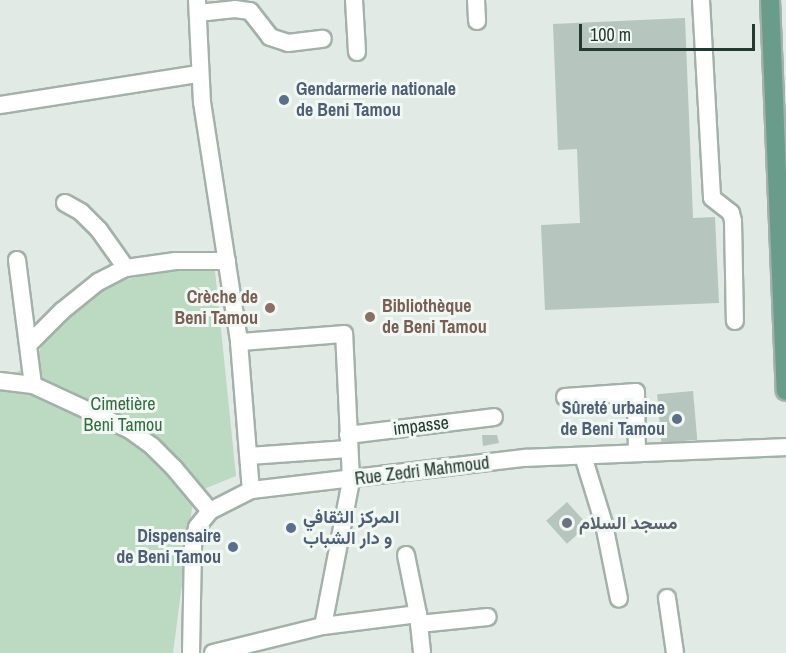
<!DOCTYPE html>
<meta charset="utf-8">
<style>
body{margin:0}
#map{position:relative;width:786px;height:653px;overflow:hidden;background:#e1eae5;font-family:"Archivo Narrow",Vazirmatn,sans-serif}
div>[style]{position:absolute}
.green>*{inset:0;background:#bbdac1}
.building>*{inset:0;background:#b6c5be;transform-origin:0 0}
.roads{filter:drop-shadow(2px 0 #a4b1ab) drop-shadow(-2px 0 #a4b1ab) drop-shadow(0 2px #a4b1ab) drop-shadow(0 -2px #a4b1ab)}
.minor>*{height:16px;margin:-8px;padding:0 8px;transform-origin:8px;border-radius:8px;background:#fff}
.major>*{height:18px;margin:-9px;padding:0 9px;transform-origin:9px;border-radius:9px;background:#699c8a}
.dots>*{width:16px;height:16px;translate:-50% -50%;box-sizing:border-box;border:3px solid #f1f7f3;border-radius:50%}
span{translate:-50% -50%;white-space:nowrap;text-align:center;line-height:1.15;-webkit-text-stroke:6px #f1f7f3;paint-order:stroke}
.service-label{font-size:18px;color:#4e5e75;font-weight:700}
.left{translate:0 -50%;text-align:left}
.right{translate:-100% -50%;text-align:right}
.education-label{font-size:18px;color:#785e54;font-weight:700}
.park-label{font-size:18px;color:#316c42}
.street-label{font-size:18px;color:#233931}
.worship-label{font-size:18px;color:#5b616d;font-weight:700}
.scale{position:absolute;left:579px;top:24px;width:176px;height:27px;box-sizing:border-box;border:3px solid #233931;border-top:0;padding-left:8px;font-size:18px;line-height:21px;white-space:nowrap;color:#233931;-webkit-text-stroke:4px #f1f7f3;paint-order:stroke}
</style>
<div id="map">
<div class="green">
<div style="clip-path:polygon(163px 270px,215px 271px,236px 476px,194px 493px,173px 653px,0 653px,0 381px,32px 364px,46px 339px,67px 315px,110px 284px)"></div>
</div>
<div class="building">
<div style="clip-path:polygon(685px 18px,693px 218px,715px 217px,719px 303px,545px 310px,541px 225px,580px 223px,577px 149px,558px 150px,553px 24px)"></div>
<div style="left:693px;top:391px;width:49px;height:36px;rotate:85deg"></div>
<div style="clip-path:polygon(482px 435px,497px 435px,499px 443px,483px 446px)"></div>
<div style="left:567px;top:502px;width:31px;height:28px;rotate:48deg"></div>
</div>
<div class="roads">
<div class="minor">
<div style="left:197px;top:0;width:102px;rotate:87.2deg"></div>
<div style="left:202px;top:102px;width:243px;rotate:81.2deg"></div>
<div style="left:239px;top:342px;width:148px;rotate:85.4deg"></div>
<div style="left:354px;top:0;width:52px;rotate:86.7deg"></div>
<div style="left:476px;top:0;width:21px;rotate:87deg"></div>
<div style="left:701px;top:0;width:198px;rotate:86.8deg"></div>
<div style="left:712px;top:198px;width:24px;rotate:38deg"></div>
<div style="left:731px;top:213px;width:8px;rotate:76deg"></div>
<div style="left:733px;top:221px;width:100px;rotate:88.9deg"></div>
<div style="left:198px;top:13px;width:37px;rotate:-6deg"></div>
<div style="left:235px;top:9px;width:15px;rotate:8deg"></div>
<div style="left:250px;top:11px;width:33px;rotate:52deg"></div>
<div style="left:270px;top:37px;width:19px;rotate:18deg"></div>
<div style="left:288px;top:43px;width:35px;rotate:-7deg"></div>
<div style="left:0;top:105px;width:201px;rotate:-8.9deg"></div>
<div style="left:65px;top:203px;width:18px;rotate:29deg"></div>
<div style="left:81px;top:212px;width:25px;rotate:45deg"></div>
<div style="left:99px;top:230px;width:47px;rotate:54.6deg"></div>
<div style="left:17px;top:260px;width:126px;rotate:82.7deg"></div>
<div style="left:29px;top:344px;width:47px;rotate:-45deg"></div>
<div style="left:62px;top:311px;width:46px;rotate:-38.9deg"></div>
<div style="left:98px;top:282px;width:31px;rotate:-27deg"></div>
<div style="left:126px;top:268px;width:50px;rotate:-8deg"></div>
<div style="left:176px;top:261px;width:51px"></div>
<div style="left:0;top:381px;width:33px;rotate:7deg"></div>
<div style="left:33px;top:385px;width:107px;rotate:24.9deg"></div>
<div style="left:130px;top:430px;width:27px;rotate:36deg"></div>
<div style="left:152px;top:446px;width:31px;rotate:45deg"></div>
<div style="left:174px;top:468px;width:56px;rotate:50.1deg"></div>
<div style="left:565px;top:397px;width:71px;rotate:-4deg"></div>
<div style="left:636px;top:392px;width:61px;rotate:89.1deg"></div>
<div style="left:348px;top:435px;width:147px;rotate:-7deg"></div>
<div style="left:249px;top:456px;width:99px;rotate:-4deg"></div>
<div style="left:583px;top:456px;width:71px;rotate:72.8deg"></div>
<div style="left:604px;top:524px;width:76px;rotate:78.7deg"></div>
<div style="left:406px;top:555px;width:60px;rotate:78.5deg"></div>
<div style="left:418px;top:614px;width:39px;rotate:84deg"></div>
<div style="left:667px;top:598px;width:56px;rotate:81.7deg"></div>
<div style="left:419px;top:624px;width:69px;rotate:-5.8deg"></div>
<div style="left:323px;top:626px;width:96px;rotate:-7.2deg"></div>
<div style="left:191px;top:653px;width:108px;rotate:-88.9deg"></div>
<div style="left:193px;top:545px;width:18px;rotate:-77deg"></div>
<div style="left:197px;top:527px;width:21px;rotate:-51deg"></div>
<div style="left:210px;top:511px;width:46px;rotate:-27.1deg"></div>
<div style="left:251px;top:490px;width:276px;rotate:-6.7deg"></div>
<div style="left:525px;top:458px;width:261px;rotate:-2.4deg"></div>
<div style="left:213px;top:653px;width:113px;rotate:-13.8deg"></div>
<div style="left:323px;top:626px;width:149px;rotate:-79.1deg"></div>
<div style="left:351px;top:480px;width:146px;rotate:-92.7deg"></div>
<div style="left:344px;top:334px;width:105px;rotate:175.6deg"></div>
</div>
<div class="major">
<div style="left:770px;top:0;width:391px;rotate:87.7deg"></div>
</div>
</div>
<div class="dots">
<div style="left:284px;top:100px;background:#5c6f8a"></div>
<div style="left:270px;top:308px;background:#8d6e63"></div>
<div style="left:370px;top:317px;background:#8d6e63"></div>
<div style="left:677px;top:419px;background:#5c6f8a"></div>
<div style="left:567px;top:523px;background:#6b7280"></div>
<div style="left:291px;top:528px;background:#5c6f8a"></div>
<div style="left:233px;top:547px;background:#5c6f8a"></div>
</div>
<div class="service-label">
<span class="left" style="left:296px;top:100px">Gendarmerie nationale<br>de Beni Tamou</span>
<span class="right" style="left:665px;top:419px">Sûreté urbaine<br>de Beni Tamou</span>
<span class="left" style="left:303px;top:528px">المركز الثقافي<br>و دار الشباب</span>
<span class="right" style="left:221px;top:547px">Dispensaire<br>de Beni Tamou</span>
</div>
<div class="education-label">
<span class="right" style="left:258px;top:308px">Crèche de<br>Beni Tamou</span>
<span class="left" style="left:382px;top:317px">Bibliothèque<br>de Beni Tamou</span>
</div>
<div class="park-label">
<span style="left:123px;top:415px">Cimetière<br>Beni Tamou</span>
</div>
<div class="street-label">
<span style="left:421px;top:426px;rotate:-7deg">impasse</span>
<span style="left:422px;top:471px;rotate:-7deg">Rue Zedri Mahmoud</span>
</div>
<div class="worship-label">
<span class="left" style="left:579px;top:523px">مسجد السلام</span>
</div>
<div class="scale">100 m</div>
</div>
